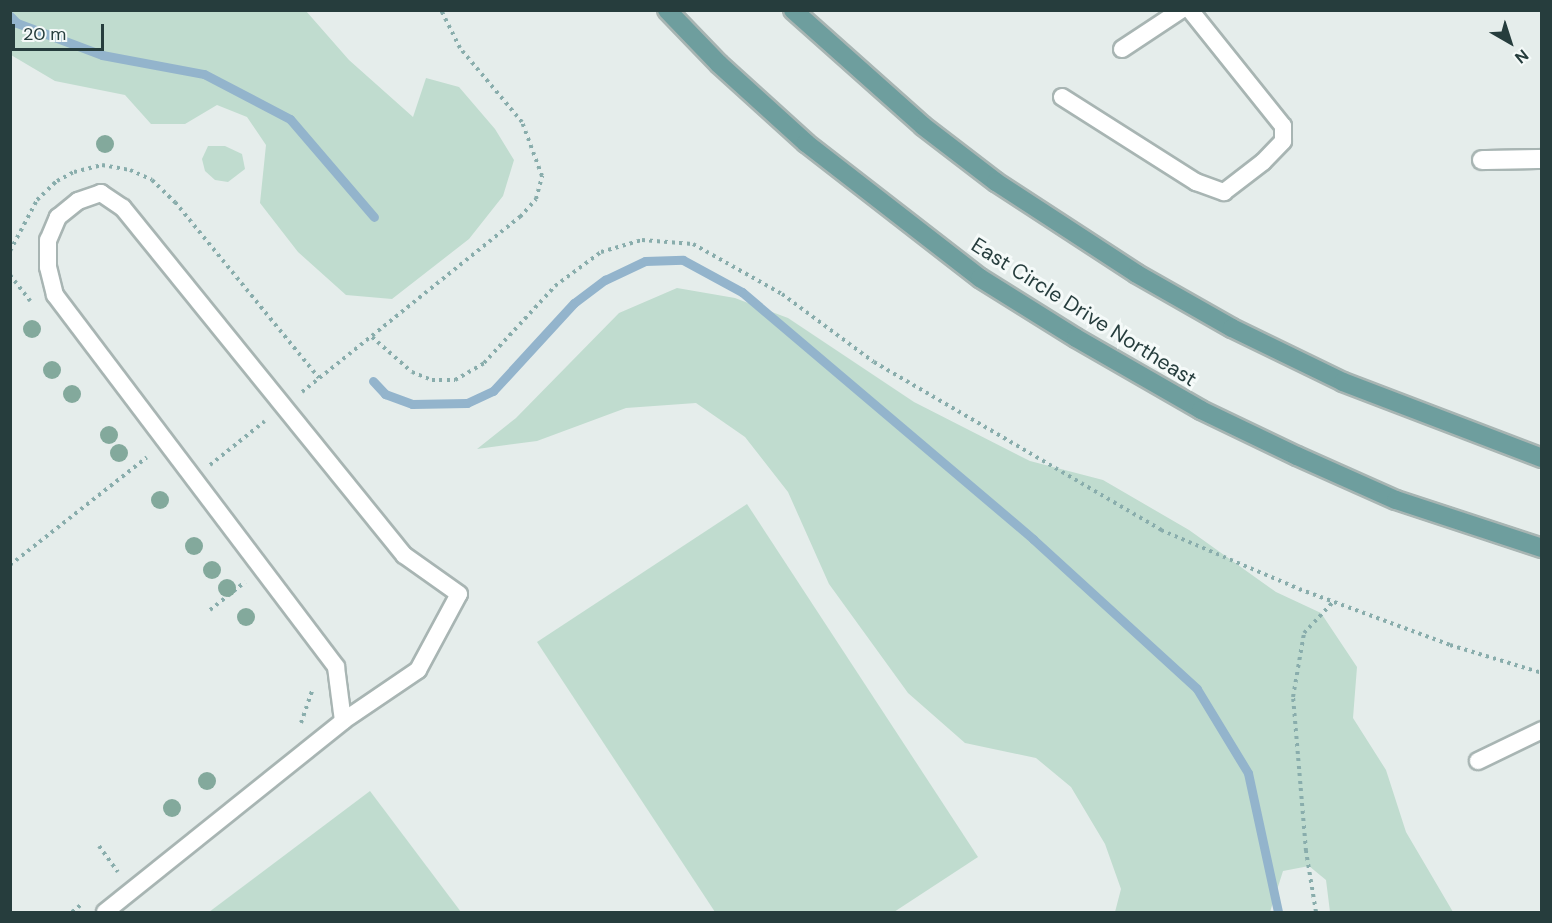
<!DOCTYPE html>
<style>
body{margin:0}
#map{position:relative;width:1552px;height:923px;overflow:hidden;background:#e5edeb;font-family:"DM Sans",sans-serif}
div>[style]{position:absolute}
.green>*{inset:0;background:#c0dccf}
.stream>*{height:9px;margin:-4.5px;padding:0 4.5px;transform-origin:4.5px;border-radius:4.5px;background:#93b4cc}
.path>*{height:4px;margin-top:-2px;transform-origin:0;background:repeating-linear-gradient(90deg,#89adac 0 3px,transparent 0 7.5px)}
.roads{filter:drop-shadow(2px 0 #a8b5b3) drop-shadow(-2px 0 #a8b5b3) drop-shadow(0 2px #a8b5b3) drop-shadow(0 -2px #a8b5b3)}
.service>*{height:16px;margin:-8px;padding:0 8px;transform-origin:8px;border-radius:8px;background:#fff}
.minor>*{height:18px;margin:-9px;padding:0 9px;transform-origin:9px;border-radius:9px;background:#fff}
.primary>*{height:18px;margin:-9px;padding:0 9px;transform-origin:9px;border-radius:9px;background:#6e9e9e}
.trees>*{width:18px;height:18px;margin:-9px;border-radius:50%;background:#83a99c}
span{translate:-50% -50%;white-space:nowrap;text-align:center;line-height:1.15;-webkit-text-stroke:6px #f5faf9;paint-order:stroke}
.street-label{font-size:21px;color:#263d3d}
.frame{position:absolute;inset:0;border:12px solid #263d3d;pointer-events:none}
.north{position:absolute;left:1480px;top:12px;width:60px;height:60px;-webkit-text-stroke:4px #f5faf9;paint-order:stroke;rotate:141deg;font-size:16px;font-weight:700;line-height:24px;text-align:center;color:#263d3d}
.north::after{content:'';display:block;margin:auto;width:21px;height:27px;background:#263d3d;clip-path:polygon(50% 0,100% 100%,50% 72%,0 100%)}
.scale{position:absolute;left:12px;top:24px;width:92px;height:27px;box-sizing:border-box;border:3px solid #263d3d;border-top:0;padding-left:8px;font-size:18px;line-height:21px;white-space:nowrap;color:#263d3d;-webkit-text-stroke:4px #f5faf9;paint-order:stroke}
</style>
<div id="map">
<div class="green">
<div style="clip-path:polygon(11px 10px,306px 11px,349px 60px,413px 117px,426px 78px,459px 87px,495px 129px,514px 160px,503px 196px,469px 239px,392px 299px,346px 295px,298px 252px,260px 203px,266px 145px,247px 117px,217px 105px,185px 124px,151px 124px,125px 95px,55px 81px,11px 55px)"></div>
<div style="clip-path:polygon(208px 146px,225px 146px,242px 154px,245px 169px,228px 182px,215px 180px,205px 171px,202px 159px)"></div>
<div style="clip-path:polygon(677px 288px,735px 298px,788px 318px,914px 402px,1030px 461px,1103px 480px,1189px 530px,1276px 592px,1321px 613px,1357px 667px,1353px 718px,1386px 770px,1406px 832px,1453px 912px,1330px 912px,1326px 880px,1309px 866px,1283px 871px,1270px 912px,1115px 912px,1121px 889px,1105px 844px,1071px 787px,1036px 758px,965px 743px,908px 693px,829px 584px,788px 492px,745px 437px,696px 403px,626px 408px,537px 441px,477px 449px,516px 418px,619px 313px)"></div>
<div style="clip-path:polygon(747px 504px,978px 857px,894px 912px,715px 912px,537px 642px)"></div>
<div style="clip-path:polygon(370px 791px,461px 912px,209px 912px)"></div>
</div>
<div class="stream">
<div style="left:10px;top:16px;width:10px;rotate:45deg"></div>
<div style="left:17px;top:23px;width:91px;rotate:20.6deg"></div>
<div style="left:102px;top:55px;width:104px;rotate:10.6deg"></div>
<div style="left:204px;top:74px;width:97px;rotate:27.6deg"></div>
<div style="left:290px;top:119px;width:129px;rotate:49.4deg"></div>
<div style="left:373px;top:381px;width:18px;rotate:47deg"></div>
<div style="left:385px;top:394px;width:29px;rotate:20deg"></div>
<div style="left:412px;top:404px;width:55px;rotate:-1deg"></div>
<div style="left:467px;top:403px;width:29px;rotate:-25deg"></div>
<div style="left:493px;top:391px;width:120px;rotate:-47.4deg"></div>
<div style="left:574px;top:303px;width:39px;rotate:-37deg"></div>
<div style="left:605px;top:280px;width:44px;rotate:-25.4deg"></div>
<div style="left:645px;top:261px;width:38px;rotate:-2deg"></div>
<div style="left:683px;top:260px;width:67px;rotate:28.5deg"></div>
<div style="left:742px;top:292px;width:382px;rotate:40.3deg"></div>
<div style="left:1033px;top:539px;width:222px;rotate:42.4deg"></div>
<div style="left:1197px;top:689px;width:98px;rotate:58.7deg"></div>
<div style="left:1248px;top:773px;width:142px;rotate:77.8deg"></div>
</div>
<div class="path">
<div style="left:10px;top:251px;width:58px;rotate:-62.1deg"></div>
<div style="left:37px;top:200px;width:28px;rotate:-44deg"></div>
<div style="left:57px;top:181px;width:19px;rotate:-28deg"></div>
<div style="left:74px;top:172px;width:29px;rotate:-14deg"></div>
<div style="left:102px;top:165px;width:28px;rotate:10deg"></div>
<div style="left:130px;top:170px;width:24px;rotate:24deg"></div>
<div style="left:152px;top:180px;width:32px;rotate:44deg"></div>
<div style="left:175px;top:202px;width:227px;rotate:50.7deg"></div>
<div style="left:10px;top:275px;width:33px;rotate:52deg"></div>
<div style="left:372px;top:337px;width:53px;rotate:41.2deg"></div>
<div style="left:412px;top:372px;width:22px;rotate:22deg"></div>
<div style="left:432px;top:380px;width:23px"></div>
<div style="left:455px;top:380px;width:34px;rotate:-30deg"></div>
<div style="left:484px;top:363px;width:105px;rotate:-47.3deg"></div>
<div style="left:555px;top:286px;width:57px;rotate:-36.5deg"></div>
<div style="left:601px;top:252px;width:43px;rotate:-16.3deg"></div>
<div style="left:642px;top:240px;width:51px;rotate:4.5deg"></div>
<div style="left:693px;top:244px;width:102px;rotate:29.3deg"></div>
<div style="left:782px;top:294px;width:114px;rotate:36.5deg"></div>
<div style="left:874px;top:362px;width:333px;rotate:30.3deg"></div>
<div style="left:1161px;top:530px;width:150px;rotate:23.1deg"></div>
<div style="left:1299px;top:589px;width:161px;rotate:20.3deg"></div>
<div style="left:1450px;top:645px;width:96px;rotate:16.9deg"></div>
<div style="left:302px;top:392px;width:280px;rotate:-38.8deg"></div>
<div style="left:520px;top:217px;width:24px;rotate:-48deg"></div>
<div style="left:536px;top:199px;width:24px;rotate:-75deg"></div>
<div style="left:542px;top:176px;width:58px;rotate:-110.3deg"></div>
<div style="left:522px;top:122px;width:97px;rotate:-130deg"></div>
<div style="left:460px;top:48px;width:42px;rotate:-116.6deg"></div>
<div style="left:210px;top:465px;width:70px;rotate:-38.7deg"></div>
<div style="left:10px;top:565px;width:174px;rotate:-38.2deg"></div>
<div style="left:210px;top:610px;width:45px;rotate:-38.7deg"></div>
<div style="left:301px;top:723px;width:37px;rotate:-71deg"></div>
<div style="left:99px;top:846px;width:32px;rotate:54deg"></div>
<div style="left:72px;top:912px;width:14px;rotate:-39deg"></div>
<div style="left:1316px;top:912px;width:62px;rotate:-99.3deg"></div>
<div style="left:1306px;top:851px;width:155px;rotate:-94.8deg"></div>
<div style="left:1293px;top:697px;width:65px;rotate:-80.2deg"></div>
<div style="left:1304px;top:633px;width:42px;rotate:-46.9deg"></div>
</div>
<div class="roads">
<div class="service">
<div style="left:1122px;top:49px;width:71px;rotate:-33.5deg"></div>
<div style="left:1062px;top:97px;width:159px;rotate:32.4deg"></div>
<div style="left:1196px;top:182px;width:30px;rotate:20deg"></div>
<div style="left:1224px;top:192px;width:49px;rotate:-37.6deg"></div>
<div style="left:1263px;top:162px;width:29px;rotate:-46deg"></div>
<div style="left:1283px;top:141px;width:15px;rotate:-90deg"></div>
<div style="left:1283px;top:126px;width:149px;rotate:-128.7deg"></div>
<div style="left:1478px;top:761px;width:71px;rotate:-25.8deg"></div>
<div style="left:105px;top:912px;width:305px;rotate:-38.7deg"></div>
<div style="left:343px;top:721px;width:91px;rotate:-34.2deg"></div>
<div style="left:418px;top:670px;width:86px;rotate:-61.7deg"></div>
<div style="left:459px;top:594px;width:67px;rotate:-144.7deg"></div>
<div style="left:404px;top:555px;width:447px;rotate:-129deg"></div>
<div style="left:123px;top:208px;width:27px;rotate:-146deg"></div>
<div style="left:101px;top:193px;width:24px;rotate:161deg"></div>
<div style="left:78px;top:201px;width:26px;rotate:141deg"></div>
<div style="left:58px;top:217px;width:25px;rotate:113deg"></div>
<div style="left:48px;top:240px;width:27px;rotate:90deg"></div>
<div style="left:48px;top:267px;width:29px;rotate:76deg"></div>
<div style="left:55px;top:295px;width:466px;rotate:52.9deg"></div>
<div style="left:336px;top:667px;width:54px;rotate:82.6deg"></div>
</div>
<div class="minor">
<div style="left:1482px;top:160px;width:60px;rotate:-1deg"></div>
</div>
<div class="primary">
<div style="left:667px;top:10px;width:75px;rotate:46.1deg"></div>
<div style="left:719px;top:64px;width:118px;rotate:42.2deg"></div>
<div style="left:806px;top:143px;width:220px;rotate:37.8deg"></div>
<div style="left:980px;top:278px;width:113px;rotate:32deg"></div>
<div style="left:1076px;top:338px;width:144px;rotate:29.9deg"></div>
<div style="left:1201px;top:410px;width:106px;rotate:25.6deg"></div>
<div style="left:1297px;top:456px;width:108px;rotate:24deg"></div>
<div style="left:1396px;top:500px;width:154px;rotate:18.2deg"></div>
<div style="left:793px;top:10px;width:174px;rotate:41.7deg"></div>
<div style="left:923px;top:126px;width:92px;rotate:37.5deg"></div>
<div style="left:996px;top:182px;width:168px;rotate:33.1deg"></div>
<div style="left:1137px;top:274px;width:109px;rotate:29.6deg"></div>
<div style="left:1232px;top:328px;width:123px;rotate:25.9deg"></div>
<div style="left:1343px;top:382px;width:213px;rotate:20.9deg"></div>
</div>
</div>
<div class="trees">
<div style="left:105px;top:144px"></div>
<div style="left:32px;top:329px"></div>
<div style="left:52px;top:370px"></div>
<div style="left:72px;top:394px"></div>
<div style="left:109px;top:435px"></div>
<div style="left:119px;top:453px"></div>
<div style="left:160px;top:500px"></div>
<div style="left:194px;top:546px"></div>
<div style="left:212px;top:570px"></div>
<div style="left:227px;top:588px"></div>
<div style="left:246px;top:617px"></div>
<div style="left:207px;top:781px"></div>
<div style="left:172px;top:808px"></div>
</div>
<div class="street-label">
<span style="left:1084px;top:312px;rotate:32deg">East Circle Drive Northeast</span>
</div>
<div class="frame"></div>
<div class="north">N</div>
<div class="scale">20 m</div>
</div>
